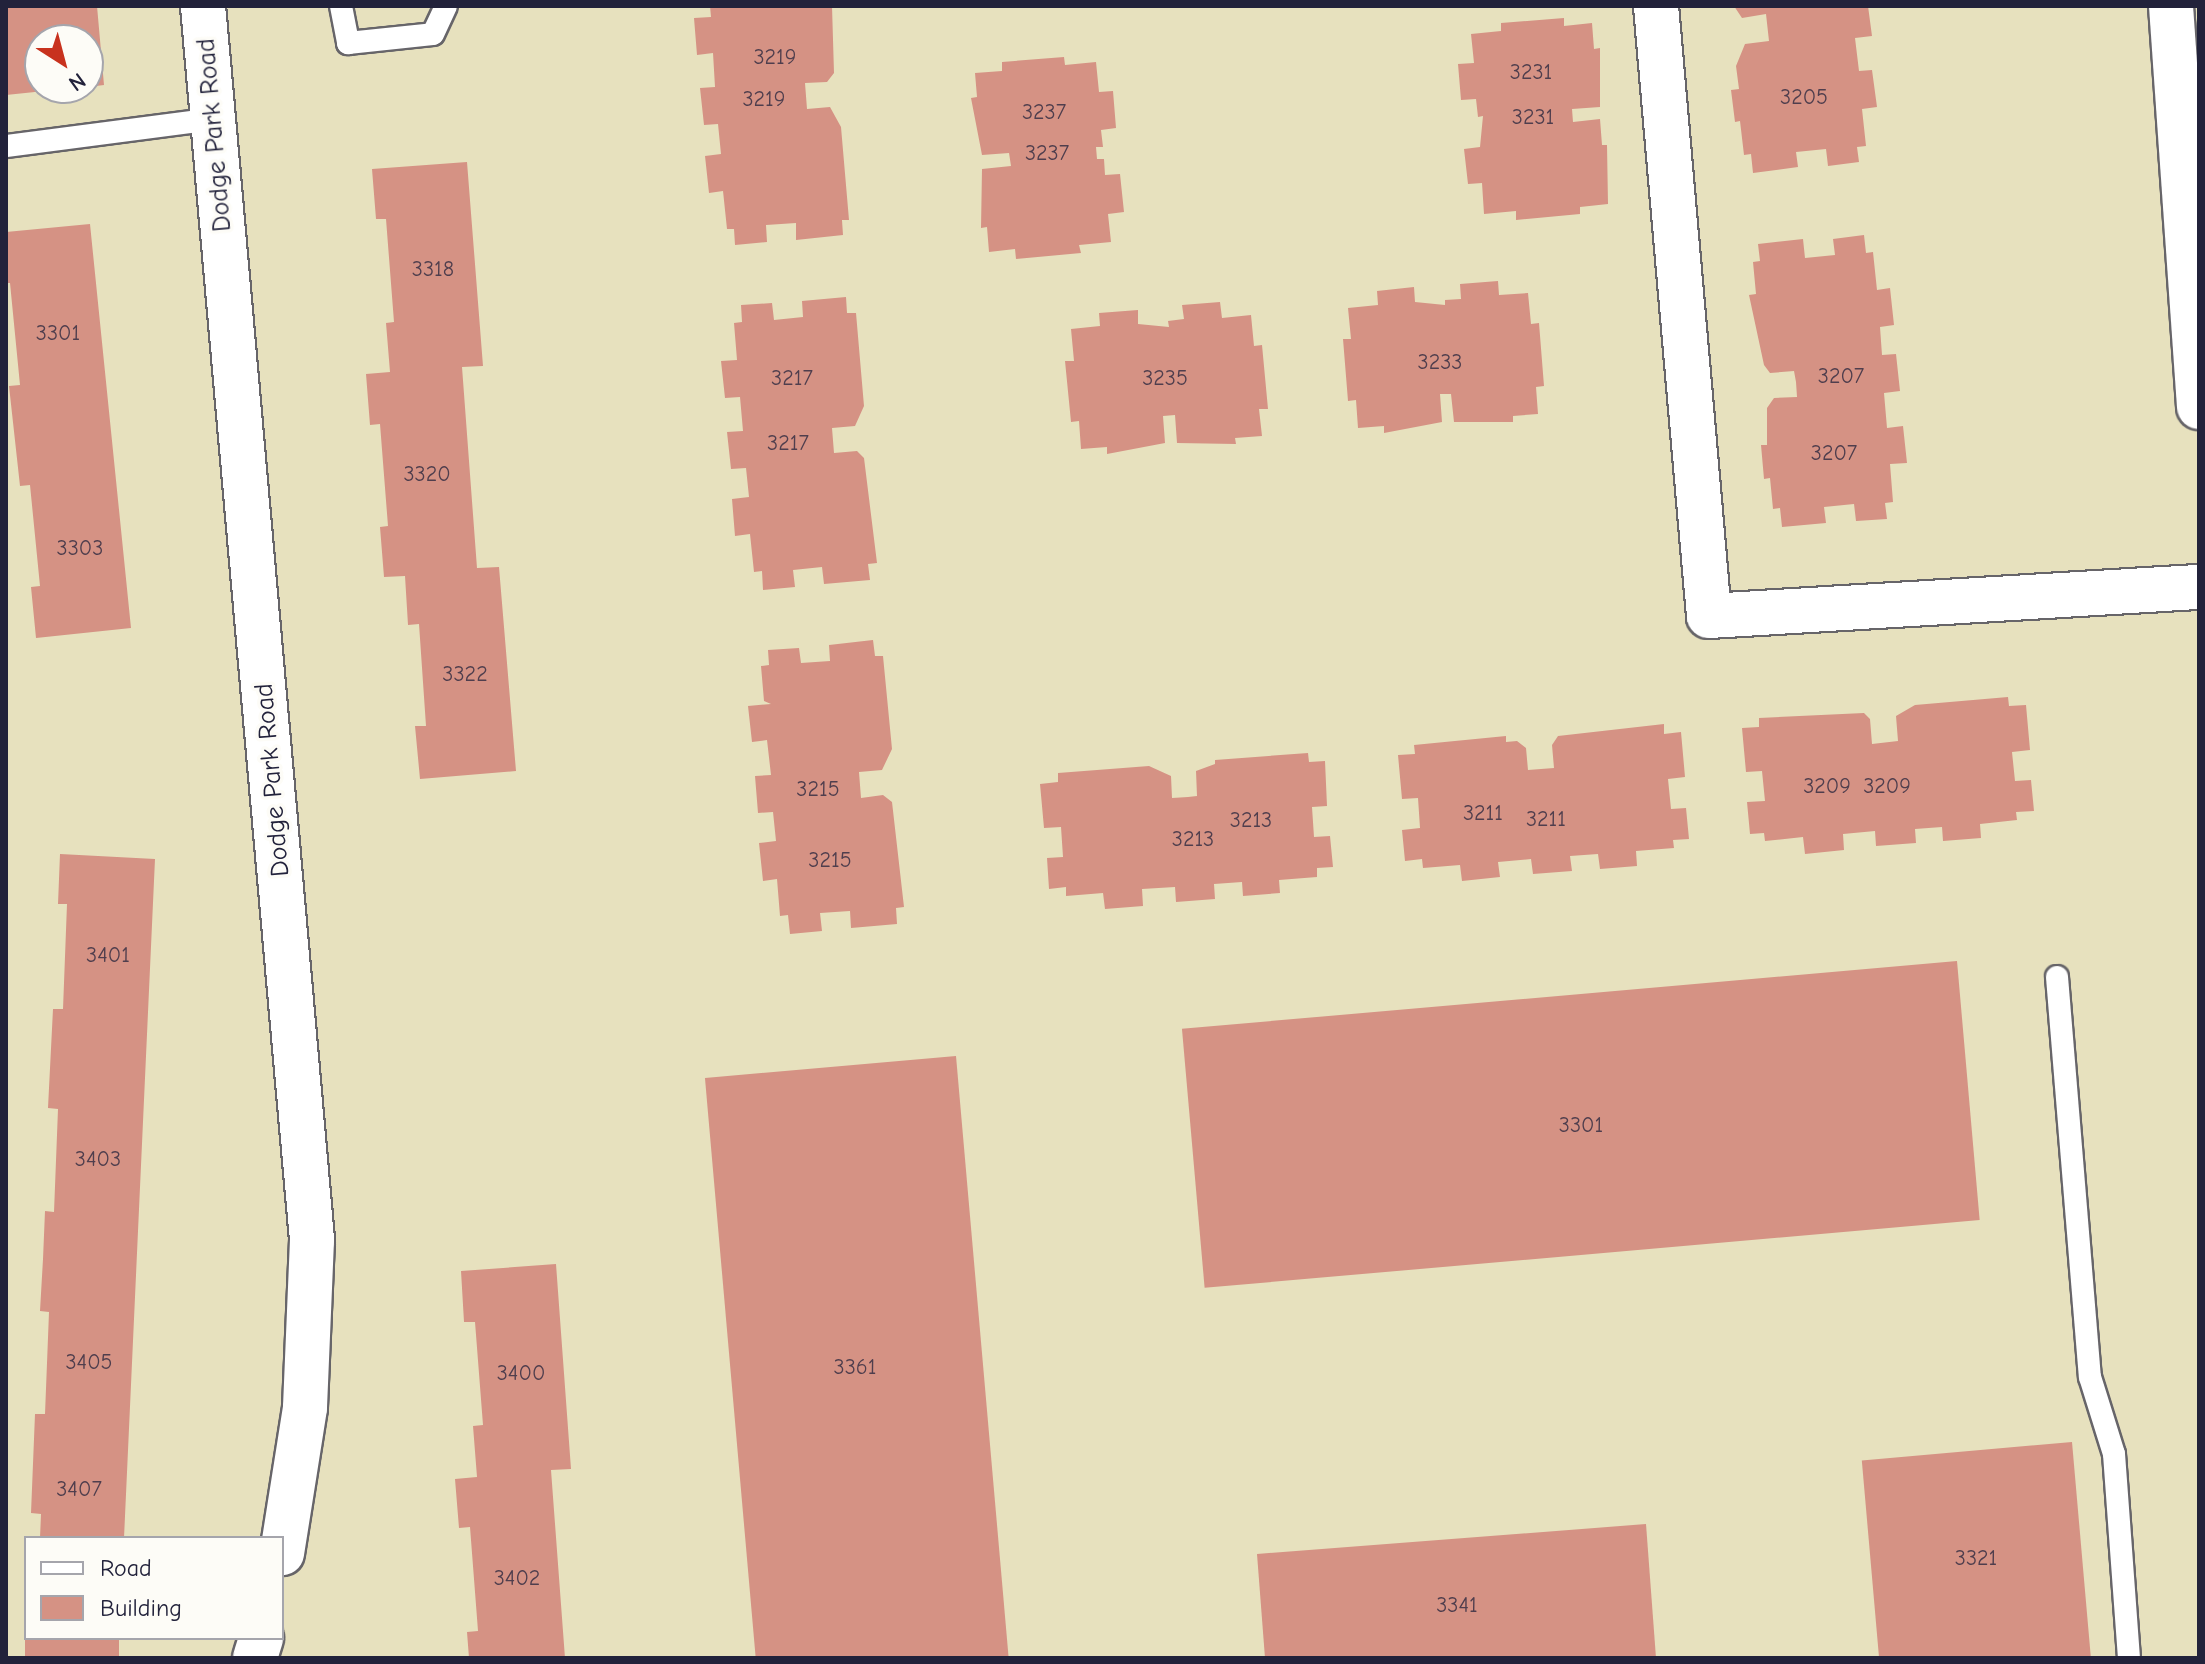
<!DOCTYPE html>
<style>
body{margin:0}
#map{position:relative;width:2205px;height:1664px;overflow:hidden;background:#e7e1be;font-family:"Comic Neue",sans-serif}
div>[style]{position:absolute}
.building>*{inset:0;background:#d59284;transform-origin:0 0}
.roads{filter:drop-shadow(2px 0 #676569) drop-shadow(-2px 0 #676569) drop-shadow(0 2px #676569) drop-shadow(0 -2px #676569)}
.service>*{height:22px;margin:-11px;padding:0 11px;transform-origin:11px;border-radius:11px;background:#fff}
.minor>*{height:44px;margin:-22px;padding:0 22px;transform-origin:22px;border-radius:22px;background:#fff}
.tertiary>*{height:44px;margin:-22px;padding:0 22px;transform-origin:22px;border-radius:22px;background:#fff}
span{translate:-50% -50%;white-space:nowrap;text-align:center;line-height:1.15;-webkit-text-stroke:7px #fdfcf7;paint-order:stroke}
.number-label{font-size:22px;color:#4f3e4d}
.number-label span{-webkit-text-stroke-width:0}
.street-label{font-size:26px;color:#22223b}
.frame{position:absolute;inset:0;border:8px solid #22223b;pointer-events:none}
.legend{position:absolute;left:24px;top:1536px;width:260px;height:104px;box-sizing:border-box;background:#fdfcf7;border:2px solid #a5a5ac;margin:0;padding:10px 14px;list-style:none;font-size:24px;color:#22223b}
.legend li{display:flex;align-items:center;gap:16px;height:40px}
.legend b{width:40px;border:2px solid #a5a5ac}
.north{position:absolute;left:24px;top:24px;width:80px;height:80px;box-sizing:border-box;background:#fdfcf7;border:2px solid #a5a5ac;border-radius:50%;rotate:144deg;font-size:22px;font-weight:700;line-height:32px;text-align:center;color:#22223b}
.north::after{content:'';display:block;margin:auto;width:28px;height:36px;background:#c8321e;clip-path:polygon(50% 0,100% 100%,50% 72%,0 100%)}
</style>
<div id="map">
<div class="building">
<div style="clip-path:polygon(6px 6px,97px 6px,104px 85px,88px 87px,88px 40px,40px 40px,40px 88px,54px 90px,6px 95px)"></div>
<div style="clip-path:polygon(710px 6px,832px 6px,834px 73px,827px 82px,805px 83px,807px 109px,830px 107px,841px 127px,849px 220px,842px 220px,843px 235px,796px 240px,796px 223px,766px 225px,767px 242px,735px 245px,734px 229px,727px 229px,723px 191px,709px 193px,705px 156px,721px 154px,718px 124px,704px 125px,700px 88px,715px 87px,713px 53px,697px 55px,694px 18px,711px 17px)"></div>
<div style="clip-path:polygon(1734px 6px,1868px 6px,1872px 36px,1855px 38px,1859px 71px,1872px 70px,1877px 107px,1862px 109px,1866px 146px,1857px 147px,1859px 162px,1828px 166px,1826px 149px,1796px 152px,1798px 167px,1753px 173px,1751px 154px,1744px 155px,1740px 121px,1735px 122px,1731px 90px,1739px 89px,1736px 66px,1745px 44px,1769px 41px,1766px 14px,1742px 18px)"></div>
<div style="clip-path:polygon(1564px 18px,1564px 26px,1592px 23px,1594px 49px,1600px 48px,1600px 107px,1572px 109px,1573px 122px,1600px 119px,1602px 145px,1607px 145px,1608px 204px,1580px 207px,1580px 214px,1516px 220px,1516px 211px,1484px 214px,1482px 183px,1468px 184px,1464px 149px,1480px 147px,1483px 116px,1478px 117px,1476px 99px,1461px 100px,1458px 64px,1474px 63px,1471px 34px,1501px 31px,1501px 23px)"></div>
<div style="clip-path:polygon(1064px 57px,1065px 65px,1096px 62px,1099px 92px,1113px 91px,1116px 128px,1101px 130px,1103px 147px,1096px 147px,1097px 159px,1104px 159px,1105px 175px,1120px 174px,1124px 212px,1108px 214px,1111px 242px,1079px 245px,1081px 253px,1016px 259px,1015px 249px,989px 252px,987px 227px,981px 228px,982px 169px,1011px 166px,1009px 153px,982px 155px,971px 98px,977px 97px,975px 73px,1002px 71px,1002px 62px)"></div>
<div style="clip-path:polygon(467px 162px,483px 366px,462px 367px,477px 568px,499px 567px,516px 771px,420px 779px,415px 726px,426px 726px,419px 624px,408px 625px,405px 576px,384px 577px,380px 527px,388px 526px,380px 424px,370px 425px,366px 374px,390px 372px,386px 323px,394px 322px,386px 219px,376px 219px,372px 169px)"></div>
<div style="clip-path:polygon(90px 224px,131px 628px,36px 638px,31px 587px,40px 586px,30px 485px,20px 486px,9px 386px,20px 385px,10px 283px,6px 283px,6px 232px)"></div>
<div style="clip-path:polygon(1864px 235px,1866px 253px,1873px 252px,1877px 290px,1890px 288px,1894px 325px,1880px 327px,1882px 355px,1896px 354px,1900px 391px,1884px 393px,1887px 428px,1903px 426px,1907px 463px,1890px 464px,1893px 502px,1885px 503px,1887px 519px,1856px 521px,1854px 504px,1824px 507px,1826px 523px,1782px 527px,1780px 508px,1773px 509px,1770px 478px,1764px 479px,1761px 445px,1767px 445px,1767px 408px,1774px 398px,1797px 397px,1796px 382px,1794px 371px,1770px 373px,1764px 365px,1749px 295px,1756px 294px,1753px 262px,1760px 261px,1758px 244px,1803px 239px,1805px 258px,1835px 255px,1833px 239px)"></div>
<div style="clip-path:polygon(1498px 281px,1499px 295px,1528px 293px,1531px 324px,1539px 323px,1544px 386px,1536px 387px,1538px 414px,1513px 416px,1513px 422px,1454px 422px,1451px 394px,1440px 394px,1442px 422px,1384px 433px,1384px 426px,1358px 428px,1356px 400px,1348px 401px,1343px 339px,1351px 339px,1348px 308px,1378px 305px,1377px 291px,1414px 287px,1415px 302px,1445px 305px,1445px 300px,1461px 299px,1460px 284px)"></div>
<div style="clip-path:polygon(846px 297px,847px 313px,856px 313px,864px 406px,855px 426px,832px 428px,834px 453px,857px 451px,864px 458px,877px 563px,868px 564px,870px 580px,824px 584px,822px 567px,793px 570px,795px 587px,763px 590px,762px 571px,754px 572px,750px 534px,735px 536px,732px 499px,749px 497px,746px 468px,731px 469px,727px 432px,743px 431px,740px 397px,725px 398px,721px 361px,737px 360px,734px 323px,742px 322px,741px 305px,772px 303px,774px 320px,803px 317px,802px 301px)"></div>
<div style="clip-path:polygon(1220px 302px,1222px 318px,1251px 315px,1254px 346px,1262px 345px,1268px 409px,1259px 409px,1262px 436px,1235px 438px,1236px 444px,1177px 443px,1175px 415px,1163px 416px,1165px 443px,1107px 454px,1107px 447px,1081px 449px,1079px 421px,1071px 422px,1065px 361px,1074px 361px,1071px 329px,1100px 326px,1099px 313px,1138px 310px,1138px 324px,1169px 327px,1168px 321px,1184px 319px,1182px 305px)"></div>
<div style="clip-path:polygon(873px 640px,875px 656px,883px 656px,892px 749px,882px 770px,859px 772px,861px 798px,883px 795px,892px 802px,904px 907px,896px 908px,897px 924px,851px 928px,850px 911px,820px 913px,822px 931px,790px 934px,788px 915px,780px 916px,777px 879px,763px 881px,759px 843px,776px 841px,773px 812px,758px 813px,755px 776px,771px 775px,767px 740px,752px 742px,748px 706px,771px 704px,764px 701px,761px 666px,769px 665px,768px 650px,799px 648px,801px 663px,830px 661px,829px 645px)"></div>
<div style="clip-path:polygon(2008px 697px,2009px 706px,2026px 705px,2030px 750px,2012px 752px,2015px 781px,2031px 780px,2034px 811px,2016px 812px,2017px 820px,1980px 824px,1981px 838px,1943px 841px,1942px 827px,1915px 829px,1916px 843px,1876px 846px,1875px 831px,1843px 834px,1844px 850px,1805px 854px,1803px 837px,1765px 841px,1764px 833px,1750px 834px,1747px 802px,1765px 801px,1762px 771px,1746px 772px,1742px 728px,1759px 727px,1759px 718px,1864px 713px,1870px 719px,1872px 744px,1898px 741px,1896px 716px,1915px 705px)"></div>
<div style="clip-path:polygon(1664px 724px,1664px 734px,1681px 732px,1685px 777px,1668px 779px,1671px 809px,1686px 808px,1689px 839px,1673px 840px,1674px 848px,1636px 851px,1637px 866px,1600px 869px,1598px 854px,1570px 856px,1572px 871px,1533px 874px,1531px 859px,1498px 862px,1500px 877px,1462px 881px,1460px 865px,1423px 868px,1422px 859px,1405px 861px,1402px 830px,1420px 828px,1418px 798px,1402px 799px,1398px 755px,1415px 754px,1414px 745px,1506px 736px,1506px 742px,1517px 741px,1526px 748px,1528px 770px,1554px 768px,1552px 745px,1558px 736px)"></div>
<div style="clip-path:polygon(1308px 753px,1309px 762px,1325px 761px,1327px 806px,1312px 807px,1314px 837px,1330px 836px,1333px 867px,1317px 868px,1317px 877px,1279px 880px,1280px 893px,1243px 896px,1242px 882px,1214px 884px,1215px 899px,1176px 902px,1175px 887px,1142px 889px,1143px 906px,1105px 909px,1103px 893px,1066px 896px,1066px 887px,1049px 889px,1047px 858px,1063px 857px,1061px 827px,1044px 828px,1040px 784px,1058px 782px,1058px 773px,1149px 766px,1171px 776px,1172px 798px,1188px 797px,1197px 796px,1196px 771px,1215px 764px,1215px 760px)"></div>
<div style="clip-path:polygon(60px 854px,155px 859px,124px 1538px,40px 1538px,41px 1514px,31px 1513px,35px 1414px,45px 1414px,49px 1312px,40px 1311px,43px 1259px,45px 1211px,54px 1212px,58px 1109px,48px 1108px,53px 1009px,63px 1009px,67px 904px,58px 904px)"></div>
<div style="left:1957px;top:961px;width:260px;height:778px;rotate:85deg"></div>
<div style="left:956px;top:1056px;width:604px;height:252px;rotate:85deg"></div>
<div style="clip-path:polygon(556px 1264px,571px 1469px,551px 1470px,565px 1658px,469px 1658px,467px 1632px,478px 1631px,470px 1527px,459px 1528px,455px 1479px,477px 1477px,473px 1426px,483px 1425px,475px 1322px,464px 1322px,461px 1271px)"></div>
<div style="left:2072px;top:1442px;width:217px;height:211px;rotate:85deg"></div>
<div style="clip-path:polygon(1646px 1524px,1656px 1658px,1265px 1658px,1257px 1554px)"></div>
<div style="left:25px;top:1638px;width:94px;height:20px"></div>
</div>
<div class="roads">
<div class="service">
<div style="left:341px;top:6px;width:38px;rotate:79deg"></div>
<div style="left:348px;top:43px;width:85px;rotate:-6deg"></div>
<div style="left:433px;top:34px;width:31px;rotate:-65deg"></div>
<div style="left:6px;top:146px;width:209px;rotate:-7.4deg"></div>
<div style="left:2057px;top:977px;width:401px;rotate:85.3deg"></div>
<div style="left:2090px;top:1377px;width:81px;rotate:72.7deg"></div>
<div style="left:2114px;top:1454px;width:205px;rotate:85.8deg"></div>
</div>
<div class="minor">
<div style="left:203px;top:6px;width:1239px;rotate:84.95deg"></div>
<div style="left:312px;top:1240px;width:168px;rotate:92.4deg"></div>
<div style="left:305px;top:1408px;width:147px;rotate:99deg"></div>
<div style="left:1656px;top:6px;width:612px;rotate:85.03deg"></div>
<div style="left:1709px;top:616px;width:491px;rotate:-3.4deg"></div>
<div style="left:255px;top:1658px;width:21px;rotate:-73deg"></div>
</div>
<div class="tertiary">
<div style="left:2171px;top:6px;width:402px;rotate:86deg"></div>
</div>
</div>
<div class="number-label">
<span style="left:775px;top:58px">3219</span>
<span style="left:1531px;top:73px">3231</span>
<span style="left:1804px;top:98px">3205</span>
<span style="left:764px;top:100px">3219</span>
<span style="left:1044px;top:113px">3237</span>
<span style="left:1533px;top:118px">3231</span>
<span style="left:1047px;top:154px">3237</span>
<span style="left:433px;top:270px">3318</span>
<span style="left:58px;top:334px">3301</span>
<span style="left:1440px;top:363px">3233</span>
<span style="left:1841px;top:377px">3207</span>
<span style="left:792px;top:379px">3217</span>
<span style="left:1165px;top:379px">3235</span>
<span style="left:788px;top:444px">3217</span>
<span style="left:1834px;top:454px">3207</span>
<span style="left:427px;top:475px">3320</span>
<span style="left:80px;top:549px">3303</span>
<span style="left:465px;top:675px">3322</span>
<span style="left:1827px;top:787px">3209</span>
<span style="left:1887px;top:787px">3209</span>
<span style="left:818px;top:790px">3215</span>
<span style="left:1483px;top:814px">3211</span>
<span style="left:1546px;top:820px">3211</span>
<span style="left:1251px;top:821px">3213</span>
<span style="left:1193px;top:840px">3213</span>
<span style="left:830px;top:861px">3215</span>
<span style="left:108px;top:956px">3401</span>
<span style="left:1581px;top:1126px">3301</span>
<span style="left:98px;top:1160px">3403</span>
<span style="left:89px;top:1363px">3405</span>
<span style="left:855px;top:1368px">3361</span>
<span style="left:521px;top:1374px">3400</span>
<span style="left:79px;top:1490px">3407</span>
<span style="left:1976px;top:1559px">3321</span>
<span style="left:517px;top:1579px">3402</span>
<span style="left:1457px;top:1606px">3341</span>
</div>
<div class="street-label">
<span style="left:215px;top:135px;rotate:-95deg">Dodge Park Road</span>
<span style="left:273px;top:780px;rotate:-95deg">Dodge Park Road</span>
</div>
<div class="frame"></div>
<ul class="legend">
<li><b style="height:10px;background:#fff"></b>Road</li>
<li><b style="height:22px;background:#d59284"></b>Building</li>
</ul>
<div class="north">N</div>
</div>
